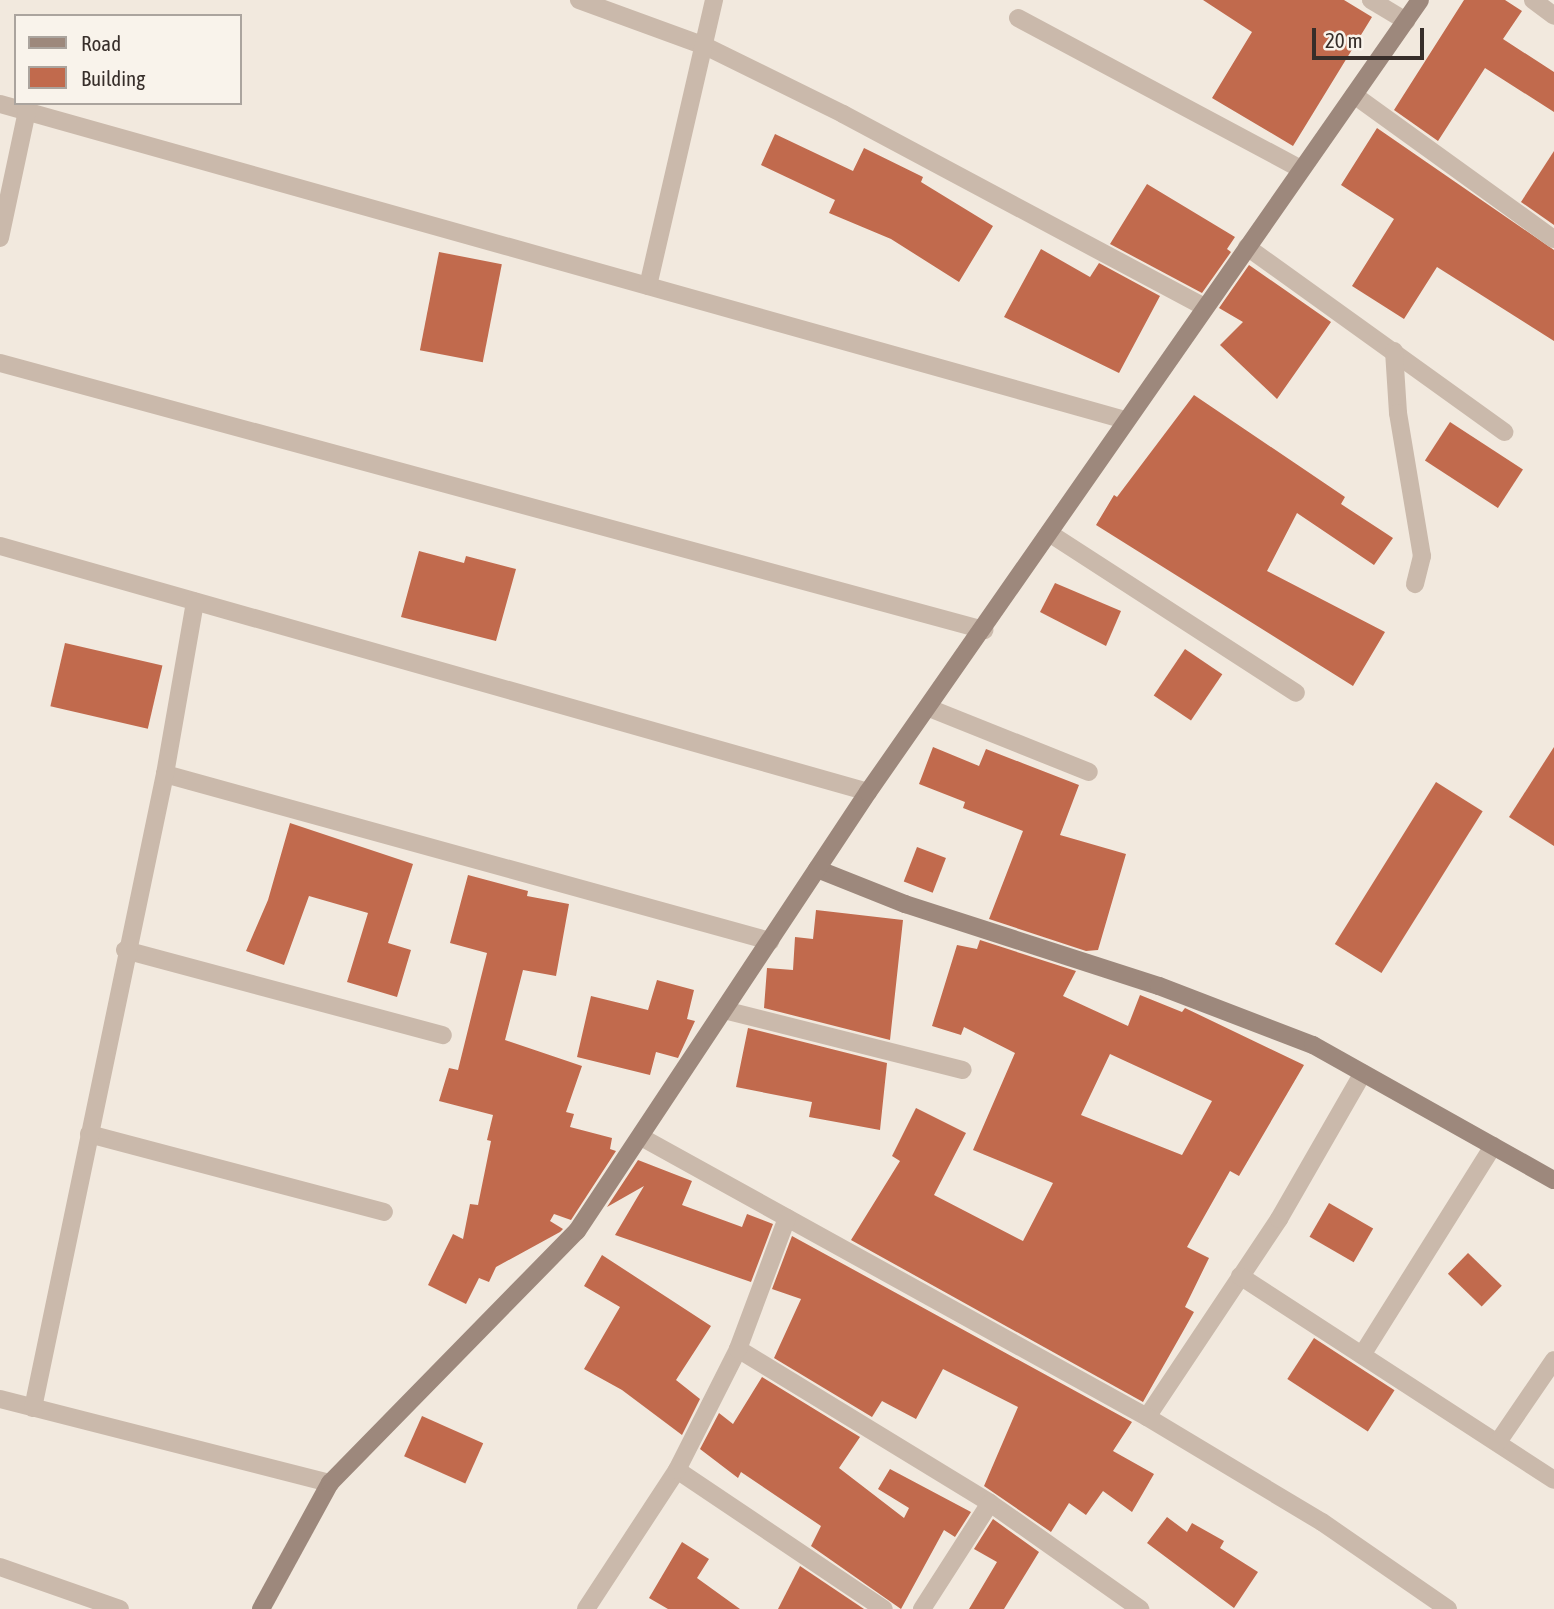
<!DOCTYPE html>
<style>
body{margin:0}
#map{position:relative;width:1554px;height:1609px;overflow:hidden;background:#f2e9de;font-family:"Asap Condensed",sans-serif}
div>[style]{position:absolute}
.building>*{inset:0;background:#c16a4d;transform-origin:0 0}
.street>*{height:18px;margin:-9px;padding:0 9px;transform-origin:9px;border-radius:9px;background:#cab9ab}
.secondary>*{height:18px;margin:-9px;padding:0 9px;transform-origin:9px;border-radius:9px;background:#9d887c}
span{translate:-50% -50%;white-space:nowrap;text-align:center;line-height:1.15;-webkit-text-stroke:6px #f9f3eb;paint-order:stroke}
.legend{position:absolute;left:14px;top:14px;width:228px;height:91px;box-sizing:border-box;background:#f9f3eb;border:2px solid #aba49e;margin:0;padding:9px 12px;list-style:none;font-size:21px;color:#372e2a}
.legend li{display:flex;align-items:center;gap:14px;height:35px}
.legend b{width:35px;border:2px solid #aba49e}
.scale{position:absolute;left:1312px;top:28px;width:112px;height:32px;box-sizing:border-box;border:4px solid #372e2a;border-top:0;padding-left:9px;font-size:21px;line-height:24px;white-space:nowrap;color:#372e2a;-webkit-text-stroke:5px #f9f3eb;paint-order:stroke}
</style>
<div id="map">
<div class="building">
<div style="clip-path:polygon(1203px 0,1344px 0,1372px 17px,1293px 146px,1212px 98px,1252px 32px)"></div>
<div style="clip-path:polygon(1464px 0,1505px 0,1522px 11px,1503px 39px,1554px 72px,1554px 112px,1485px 68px,1438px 141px,1394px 110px)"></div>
<div style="clip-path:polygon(1377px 128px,1554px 250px,1554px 341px,1437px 267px,1404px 319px,1352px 286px,1394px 219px,1341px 185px)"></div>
<div style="clip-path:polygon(775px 134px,853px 171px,864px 148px,923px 177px,921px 182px,993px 226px,959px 282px,891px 239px,829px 213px,835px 200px,761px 165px)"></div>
<div style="clip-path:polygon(1554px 151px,1554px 225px,1521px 202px)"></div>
<div style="clip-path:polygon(1147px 184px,1235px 237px,1227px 249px,1231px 252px,1202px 293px,1110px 244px)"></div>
<div style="clip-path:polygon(1041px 249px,1090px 277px,1099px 263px,1160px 296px,1119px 373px,1004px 317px)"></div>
<div style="left:439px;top:252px;width:64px;height:100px;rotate:11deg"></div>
<div style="clip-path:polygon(1249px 265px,1331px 322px,1277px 399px,1220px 345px,1243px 322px,1219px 308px)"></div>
<div style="clip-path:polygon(1194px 395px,1345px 497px,1341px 504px,1393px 538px,1374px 565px,1297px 513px,1267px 571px,1385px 632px,1353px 686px,1096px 525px,1114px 495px,1117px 497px)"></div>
<div style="left:1450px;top:422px;width:87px;height:46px;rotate:33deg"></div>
<div style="clip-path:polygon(419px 551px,464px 563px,466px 556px,516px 569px,496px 641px,401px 617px)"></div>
<div style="clip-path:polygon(1055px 583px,1121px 611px,1106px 646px,1040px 612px)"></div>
<div style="left:65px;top:643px;width:100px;height:65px;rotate:13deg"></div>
<div style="left:1185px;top:649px;width:45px;height:56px;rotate:34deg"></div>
<div style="clip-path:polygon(933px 747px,979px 766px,986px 749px,1079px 785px,1060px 835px,1126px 854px,1098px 950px,1086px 951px,989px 919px,1023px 831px,963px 808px,965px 802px,919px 784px)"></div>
<div style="clip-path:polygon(1554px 747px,1554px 846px,1509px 817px)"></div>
<div style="left:1436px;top:782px;width:55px;height:191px;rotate:32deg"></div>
<div style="clip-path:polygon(290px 823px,413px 864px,388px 943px,411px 950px,397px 997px,347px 982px,368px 913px,309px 896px,284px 965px,246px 951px,268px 900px)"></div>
<div style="left:917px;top:847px;width:31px;height:37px;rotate:21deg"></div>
<div style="clip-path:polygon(468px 875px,528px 891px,527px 896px,569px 904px,556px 976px,523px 970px,505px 1040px,582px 1066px,566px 1112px,574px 1114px,570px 1127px,612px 1138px,610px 1149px,616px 1151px,571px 1220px,554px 1214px,550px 1221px,563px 1229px,560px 1232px,496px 1267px,489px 1282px,479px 1278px,466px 1304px,428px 1285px,453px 1234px,463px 1239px,470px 1204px,478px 1205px,491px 1141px,487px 1140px,493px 1115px,439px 1101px,449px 1068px,458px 1070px,487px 953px,450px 943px)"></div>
<div style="clip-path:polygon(816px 910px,903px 920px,890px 1040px,764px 1008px,767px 968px,793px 970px,795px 937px,813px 939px)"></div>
<div style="clip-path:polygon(evenodd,980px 940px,1076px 971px,1063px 996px,1128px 1026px,1140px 995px,1182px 1012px,1185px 1008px,1304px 1065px,1239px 1176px,1230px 1171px,1187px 1247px,1209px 1258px,1185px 1307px,1194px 1312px,1143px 1402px,851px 1240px,900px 1161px,892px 1156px,916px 1108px,966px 1133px,934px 1195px,1023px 1241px,1053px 1183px,973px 1150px,1015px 1053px,964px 1027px,961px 1035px,932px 1026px,957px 945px,977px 949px,980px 940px,1110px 1054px,1212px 1101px,1182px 1155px,1081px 1115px,1110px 1054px)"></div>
<div style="clip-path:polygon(657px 980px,694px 990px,687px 1019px,695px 1021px,678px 1058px,656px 1052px,650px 1075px,577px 1057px,591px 996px,648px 1010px)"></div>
<div style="clip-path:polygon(748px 1028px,887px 1063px,880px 1130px,809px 1117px,812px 1102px,736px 1087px)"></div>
<div style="clip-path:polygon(638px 1160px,692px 1181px,682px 1205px,742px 1227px,747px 1214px,773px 1224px,751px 1282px,615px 1235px,644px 1186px,607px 1207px)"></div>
<div style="left:1329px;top:1203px;width:51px;height:39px;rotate:30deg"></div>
<div style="clip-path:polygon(792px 1236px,1132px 1422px,1113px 1451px,1154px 1474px,1132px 1512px,1103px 1491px,1086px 1515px,1069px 1503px,1051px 1532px,984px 1486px,1018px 1407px,943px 1369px,916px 1419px,882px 1401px,872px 1417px,774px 1358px,801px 1299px,772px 1289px)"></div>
<div style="left:1468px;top:1253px;width:47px;height:29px;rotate:44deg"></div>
<div style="clip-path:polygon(602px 1255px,711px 1326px,676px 1380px,700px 1399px,682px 1435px,622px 1390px,584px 1369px,620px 1307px,584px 1286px)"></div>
<div style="left:1314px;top:1338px;width:96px;height:49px;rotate:33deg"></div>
<div style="clip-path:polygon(762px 1377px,860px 1437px,839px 1468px,904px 1518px,909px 1508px,878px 1489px,890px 1469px,971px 1512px,955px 1537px,944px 1530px,901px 1609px,811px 1546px,821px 1526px,741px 1472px,738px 1478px,700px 1449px,719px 1413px,733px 1424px)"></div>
<div style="left:422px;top:1416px;width:67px;height:44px;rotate:24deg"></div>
<div style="clip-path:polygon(1167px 1517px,1187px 1532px,1192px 1523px,1224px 1541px,1220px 1548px,1258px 1572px,1234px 1608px,1147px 1543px)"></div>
<div style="clip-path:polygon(993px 1519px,1039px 1552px,1004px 1609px,969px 1609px,997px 1562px,974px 1549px)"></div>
<div style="clip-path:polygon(682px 1542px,709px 1559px,697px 1578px,740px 1609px,668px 1609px,649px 1598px)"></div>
<div style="clip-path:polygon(800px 1566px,864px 1609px,778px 1609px)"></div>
</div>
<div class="street">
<div style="left:579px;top:0;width:134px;rotate:20.1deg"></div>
<div style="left:705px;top:46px;width:154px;rotate:26.2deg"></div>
<div style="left:843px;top:114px;width:409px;rotate:28.1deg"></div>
<div style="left:1371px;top:0;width:41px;rotate:31deg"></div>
<div style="left:1533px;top:0;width:26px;rotate:37deg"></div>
<div style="left:1018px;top:18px;width:321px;rotate:28.1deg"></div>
<div style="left:1354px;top:95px;width:246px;rotate:35.8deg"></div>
<div style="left:0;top:104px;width:1169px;rotate:15.69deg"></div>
<div style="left:0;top:238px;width:130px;rotate:-78deg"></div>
<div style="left:1247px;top:247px;width:317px;rotate:35.7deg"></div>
<div style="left:648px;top:286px;width:294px;rotate:-77deg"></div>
<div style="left:1394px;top:351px;width:62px;rotate:86.3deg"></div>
<div style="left:1398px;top:413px;width:145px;rotate:80.5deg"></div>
<div style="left:1422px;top:556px;width:29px;rotate:104deg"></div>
<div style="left:0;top:363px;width:1020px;rotate:15.18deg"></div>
<div style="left:1049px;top:533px;width:294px;rotate:32.9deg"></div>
<div style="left:0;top:546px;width:902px;rotate:15.82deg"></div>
<div style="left:929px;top:708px;width:172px;rotate:21.8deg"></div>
<div style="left:165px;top:774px;width:628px;rotate:15.43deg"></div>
<div style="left:125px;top:950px;width:329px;rotate:15deg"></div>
<div style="left:724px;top:1010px;width:246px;rotate:14.1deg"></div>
<div style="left:89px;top:1134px;width:305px;rotate:14.8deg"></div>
<div style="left:641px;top:1137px;width:578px;rotate:28.96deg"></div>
<div style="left:1147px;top:1417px;width:238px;rotate:-56.3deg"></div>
<div style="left:1279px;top:1219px;width:168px;rotate:-60.1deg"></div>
<div style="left:1240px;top:1276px;width:374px;rotate:33deg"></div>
<div style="left:738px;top:1349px;width:295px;rotate:31.4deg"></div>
<div style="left:990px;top:1503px;width:184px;rotate:35.2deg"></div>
<div style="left:1362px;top:1355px;width:247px;rotate:-57.9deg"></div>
<div style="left:0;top:1399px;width:341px;rotate:14.3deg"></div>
<div style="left:33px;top:1408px;width:648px;rotate:-78.24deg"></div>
<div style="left:165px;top:774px;width:175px;rotate:-80.1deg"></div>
<div style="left:1147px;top:1417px;width:204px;rotate:31deg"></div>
<div style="left:1322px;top:1522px;width:153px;rotate:34.6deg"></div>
<div style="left:1498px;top:1442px;width:99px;rotate:-55.7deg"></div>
<div style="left:677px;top:1470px;width:249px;rotate:33.9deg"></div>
<div style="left:0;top:1567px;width:127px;rotate:19.3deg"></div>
<div style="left:586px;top:1609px;width:166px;rotate:-56.8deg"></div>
<div style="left:677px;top:1470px;width:136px;rotate:-63.2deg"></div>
<div style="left:738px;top:1349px;width:140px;rotate:-69.5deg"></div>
<div style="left:922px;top:1609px;width:126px;rotate:-57.3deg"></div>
</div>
<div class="secondary">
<div style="left:817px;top:869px;width:95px;rotate:21.7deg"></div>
<div style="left:905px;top:904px;width:267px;rotate:17.9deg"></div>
<div style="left:1159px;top:986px;width:165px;rotate:21deg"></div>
<div style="left:1313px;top:1045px;width:276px;rotate:29.3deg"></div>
<div style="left:261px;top:1609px;width:144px;rotate:-61.3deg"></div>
<div style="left:330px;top:1483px;width:353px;rotate:-45.6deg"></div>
<div style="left:577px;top:1231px;width:527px;rotate:-56.46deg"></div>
<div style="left:868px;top:792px;width:965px;rotate:-55.12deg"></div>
</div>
<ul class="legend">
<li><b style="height:9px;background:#9d887c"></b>Road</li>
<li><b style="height:19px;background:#c16a4d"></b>Building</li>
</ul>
<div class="scale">20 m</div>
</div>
